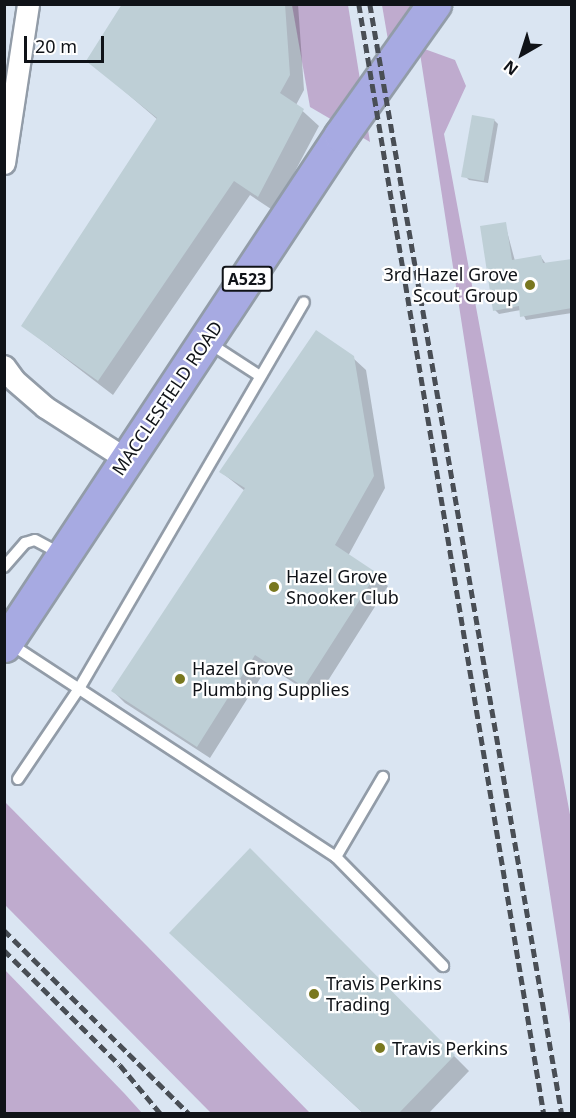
<!DOCTYPE html>
<style>
body{margin:0}
#map{position:relative;width:576px;height:1118px;overflow:hidden;background:#dae5f2;font-family:"Noto Sans",sans-serif}
div>[style]{position:absolute}
.green>*{inset:0;background:#bfabce}
.shadow>*{inset:0;background:#0003}
.building>*{inset:0;background:#becfd6;transform-origin:0 0}
.roads{filter:drop-shadow(2px 0 #929ca8) drop-shadow(-2px 0 #929ca8) drop-shadow(0 2px #929ca8) drop-shadow(0 -2px #929ca8)}
.service>*{height:10px;margin:-5px;padding:0 5px;transform-origin:5px;border-radius:5px;background:#fff}
.minor>*{height:21px;margin:-10.5px;padding:0 10.5px;transform-origin:10.5px;border-radius:10.5px;background:#fff}
.trunk>*{height:33px;margin:-16.5px;padding:0 16.5px;transform-origin:16.5px;border-radius:16.5px;background:#a7aae2}
.rail>*{height:4.5px;margin-top:-2.25px;transform-origin:0;background:repeating-linear-gradient(90deg,#494e55 0 9px,transparent 0 13.5px)}
.dots>*{width:16px;height:16px;translate:-50% -50%;box-sizing:border-box;border:3px solid #fff;border-radius:50%}
span{translate:-50% -50%;white-space:nowrap;text-align:center;line-height:1.15;-webkit-text-stroke:4.5px #fff;paint-order:stroke}
.shield-label span{padding:2px 4px;background:#fff;border:2px solid;border-radius:4px;-webkit-text-stroke-width:0}
.shield-label{font-size:16px;color:#101318;font-weight:700}
.poi-label{font-size:18px;color:#101318}
.right{translate:-100% -50%;text-align:right}
.left{translate:0 -50%;text-align:left}
.street-label{font-size:18px;color:#101318}
.frame{position:absolute;inset:0;border:6px solid #101318;pointer-events:none}
.north{position:absolute;left:492px;top:24px;width:60px;height:60px;-webkit-text-stroke:4px #fff;paint-order:stroke;rotate:219deg;font-size:16px;font-weight:700;line-height:24px;text-align:center;color:#101318}
.north::after{content:'';display:block;margin:auto;width:21px;height:27px;background:#101318;clip-path:polygon(50% 0,100% 100%,50% 72%,0 100%)}
.scale{position:absolute;left:24px;top:36px;width:80px;height:27px;box-sizing:border-box;border:3px solid #101318;border-top:0;padding-left:8px;font-size:18px;line-height:21px;white-space:nowrap;color:#101318;-webkit-text-stroke:4px #fff;paint-order:stroke}
</style>
<div id="map">
<div class="green">
<div style="clip-path:polygon(292px 5px,348px 5px,370px 142px,310px 107px)"></div>
<div style="clip-path:polygon(382px 5px,413px 5px,388px 40px)"></div>
<div style="clip-path:polygon(419px 47px,455px 60px,466px 86px,444px 134px,571px 820px,571px 1030px)"></div>
<div style="clip-path:polygon(4px 801px,146px 945px,310px 1113px,211px 1113px,5px 905px)"></div>
<div style="clip-path:polygon(4px 969px,124px 1093px,142px 1113px,5px 1113px)"></div>
</div>
<div class="shadow">
<div style="clip-path:polygon(123px 4px,298px 4px,304px 90px,296px 105px,319px 126px,274px 211px,250px 195px,113px 395px,23px 326px,158px 120px,88px 60px)"></div>
<div style="clip-path:polygon(494px 120px,498px 124px,488px 183px,469px 180px,465px 176px)"></div>
<div style="clip-path:polygon(505px 224px,515px 261px,541px 257px,546px 264px,572px 260px,572px 313px,526px 320px,521px 310px,499px 314px,495px 310px)"></div>
<div style="clip-path:polygon(353px 358px,366px 370px,385px 488px,348px 556px,388px 586px,317px 698px,268px 666px,210px 758px,125px 703px,113px 691px,245px 491px,221px 472px)"></div>
<div style="clip-path:polygon(250px 850px,469px 1071px,428px 1114px,364px 1114px,186px 948px)"></div>
</div>
<div class="building">
<div style="clip-path:polygon(122px 4px,285px 4px,290px 75px,280px 93px,304px 109px,258px 197px,234px 181px,98px 381px,21px 326px,157px 118px,86px 61px)"></div>
<div style="left:472px;top:115px;width:23px;height:63px;rotate:10deg"></div>
<div style="clip-path:polygon(506px 222px,512px 260px,541px 255px,543px 263px,572px 259px,572px 308px,520px 317px,519px 306px,493px 311px,480px 226px)"></div>
<div style="clip-path:polygon(316px 330px,354px 356px,374px 476px,335px 545px,377px 573px,304px 687px,255px 655px,197px 747px,111px 691px,245px 488px,219px 472px)"></div>
<div style="clip-path:polygon(250px 848px,455px 1055px,399px 1113px,363px 1113px,169px 933px)"></div>
</div>
<div class="roads">
<div class="service">
<div style="left:209px;top:343px;width:61px;rotate:32.9deg"></div>
<div style="left:4px;top:567px;width:32px;rotate:-49deg"></div>
<div style="left:25px;top:543px;width:10px;rotate:-17deg"></div>
<div style="left:35px;top:540px;width:30px;rotate:28deg"></div>
<div style="left:9px;top:643px;width:391px;rotate:33.2deg"></div>
<div style="left:336px;top:857px;width:153px;rotate:45.5deg"></div>
<div style="left:18px;top:779px;width:111px;rotate:-56deg"></div>
<div style="left:80px;top:687px;width:445px;rotate:-59.8deg"></div>
<div style="left:336px;top:857px;width:93px;rotate:-59.6deg"></div>
</div>
<div class="minor">
<div style="left:4px;top:163px;width:161px;rotate:-81.4deg"></div>
<div style="left:4px;top:366px;width:17px;rotate:54deg"></div>
<div style="left:14px;top:380px;width:41px;rotate:41.1deg"></div>
<div style="left:45px;top:407px;width:96px;rotate:32.7deg"></div>
</div>
<div class="trunk">
<div style="left:4px;top:645px;width:611px;rotate:-56.54deg"></div>
<div style="left:341px;top:135px;width:161px;rotate:-54.6deg"></div>
</div>
</div>
<div class="rail">
<div style="left:359px;top:4px;width:1125px;rotate:80.54deg"></div>
<div style="left:370px;top:4px;width:1126px;rotate:80.19deg"></div>
<div style="left:4px;top:930px;width:261px;rotate:44.8deg"></div>
<div style="left:4px;top:950px;width:163px;rotate:44.8deg"></div>
<div style="left:120px;top:1065px;width:64px;rotate:50.1deg"></div>
</div>
<div class="dots">
<div style="left:530px;top:285px;background:#79781f"></div>
<div style="left:274px;top:587px;background:#79781f"></div>
<div style="left:180px;top:679px;background:#79781f"></div>
<div style="left:314px;top:994px;background:#79781f"></div>
<div style="left:380px;top:1048px;background:#79781f"></div>
</div>
<div class="shield-label">
<span style="left:247px;top:279px">A523</span>
</div>
<div class="poi-label">
<span class="right" style="left:518px;top:285px">3rd Hazel Grove<br>Scout Group</span>
<span class="left" style="left:286px;top:587px">Hazel Grove<br>Snooker Club</span>
<span class="left" style="left:192px;top:679px">Hazel Grove<br>Plumbing Supplies</span>
<span class="left" style="left:326px;top:994px">Travis Perkins<br>Trading</span>
<span class="left" style="left:392px;top:1048px">Travis Perkins</span>
</div>
<div class="street-label">
<span style="left:167px;top:398px;rotate:-56deg">MACCLESFIELD ROAD</span>
</div>
<div class="frame"></div>
<div class="north">N</div>
<div class="scale">20 m</div>
</div>
